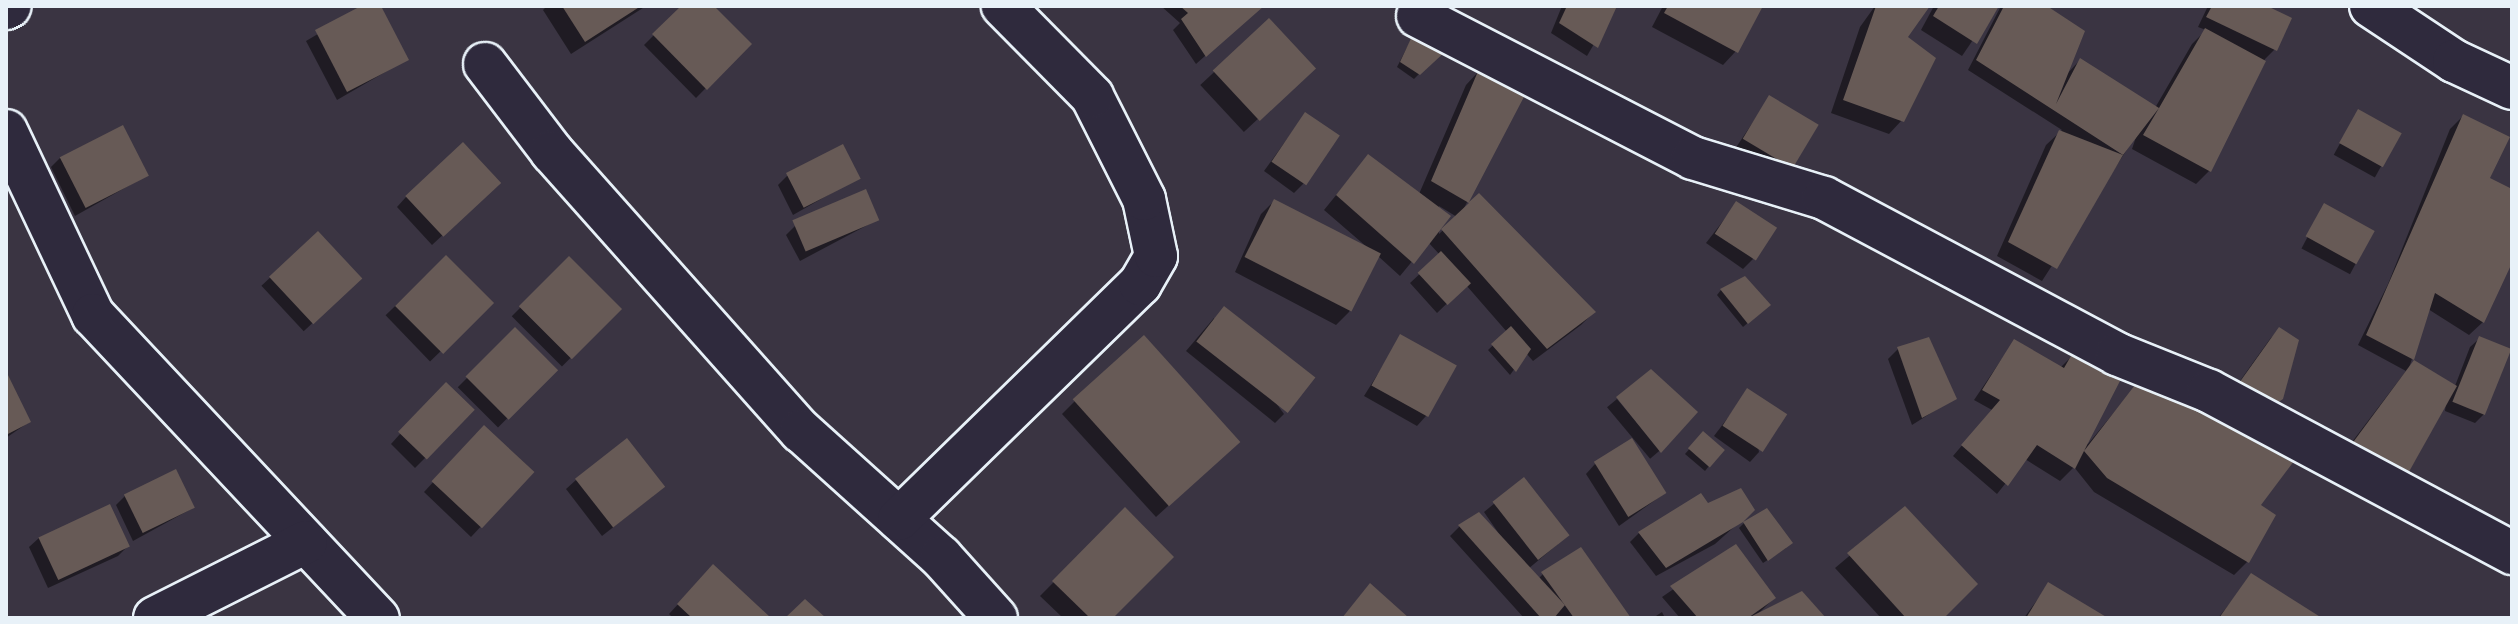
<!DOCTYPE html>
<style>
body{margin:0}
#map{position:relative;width:2518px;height:624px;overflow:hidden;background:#3a3442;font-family:Caveat,sans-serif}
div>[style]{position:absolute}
.shadow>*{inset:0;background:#0007;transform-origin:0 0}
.building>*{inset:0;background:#675a56;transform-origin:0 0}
.roads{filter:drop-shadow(2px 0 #e8f1f8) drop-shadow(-2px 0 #e8f1f8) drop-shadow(0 2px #e8f1f8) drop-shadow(0 -2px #e8f1f8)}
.street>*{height:42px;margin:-21px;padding:0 21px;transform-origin:21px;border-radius:21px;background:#2f2a3d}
span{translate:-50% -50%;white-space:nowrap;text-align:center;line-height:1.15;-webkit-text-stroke:6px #2f2a3d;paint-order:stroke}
.frame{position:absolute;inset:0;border:8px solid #e8f1f8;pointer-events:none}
</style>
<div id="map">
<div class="shadow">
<div style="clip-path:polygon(365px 6px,379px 6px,406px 60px,337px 100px,306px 41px)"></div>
<div style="clip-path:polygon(547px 6px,646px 6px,571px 54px,543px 10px)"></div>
<div style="clip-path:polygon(683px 6px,711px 6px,749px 44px,696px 98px,644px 45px)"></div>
<div style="clip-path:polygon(1161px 6px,1261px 6px,1196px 64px,1173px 30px,1180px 23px)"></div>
<div style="clip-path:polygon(1562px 6px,1616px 6px,1587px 56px,1551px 33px)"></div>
<div style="clip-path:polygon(1663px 6px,1760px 6px,1736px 51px,1723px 65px,1652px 27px)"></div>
<div style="clip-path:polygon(1875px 6px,1928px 6px,1905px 37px,1902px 120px,1889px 134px,1831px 113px,1860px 27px)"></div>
<div style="clip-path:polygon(1934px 6px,1996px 6px,1962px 56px,1921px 30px)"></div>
<div style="clip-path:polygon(2001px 6px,2043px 6px,2065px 76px,2080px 60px,2155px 108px,2192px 44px,2206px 30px,2198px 27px,2208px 6px,2262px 6px,2275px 49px,2265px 59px,2209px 171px,2196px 184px,2132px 149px,2137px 134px,2042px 281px,1997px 256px,2046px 145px,2062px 130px,1968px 70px)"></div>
<div style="left:1269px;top:21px;width:64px;height:94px;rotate:47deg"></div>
<div style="clip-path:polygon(1414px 34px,1443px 50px,1414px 79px,1397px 67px)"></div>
<div style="clip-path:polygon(evenodd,1479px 71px,1523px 94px,1463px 210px,1594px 312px,1581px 325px,1533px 361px,1526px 353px,1510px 375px,1488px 350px,1507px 332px,1466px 285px,1437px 313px,1410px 283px,1440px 255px,1428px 242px,1400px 276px,1378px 256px,1349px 312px,1336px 325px,1235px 272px,1261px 214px,1274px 201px,1368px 248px,1324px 210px,1368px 156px,1419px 194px,1466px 85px,1479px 71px,1439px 206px,1457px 217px,1439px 234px,1438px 209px,1439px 206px)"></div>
<div style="clip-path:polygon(1769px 98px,1792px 168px,1735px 149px)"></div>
<div style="left:2358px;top:111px;width:47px;height:50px;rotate:29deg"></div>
<div style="clip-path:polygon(1305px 114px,1304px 183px,1294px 193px,1264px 171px)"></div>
<div style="clip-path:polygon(2463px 116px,2488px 179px,2512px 192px,2512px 258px,2483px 322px,2469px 335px,2428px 309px,2409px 368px,2455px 386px,2470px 347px,2480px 338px,2484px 414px,2475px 423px,2445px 411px,2446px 402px,2339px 459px,2406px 371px,2358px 345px,2388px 284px,2450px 129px)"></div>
<div style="clip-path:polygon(60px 158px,146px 176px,75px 216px,51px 167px)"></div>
<div style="clip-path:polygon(787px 176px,858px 178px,793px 215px,778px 185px)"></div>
<div style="clip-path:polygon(489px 192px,432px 245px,397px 207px,406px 197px)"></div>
<div style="clip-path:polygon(1737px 203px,1753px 259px,1743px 269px,1706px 243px)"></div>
<div style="left:2324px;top:206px;width:55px;height:48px;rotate:28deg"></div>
<div style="clip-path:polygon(877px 220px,800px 261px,786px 235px,795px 226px)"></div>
<div style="left:317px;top:234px;width:62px;height:76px;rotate:47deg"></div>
<div style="left:446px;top:257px;width:64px;height:84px;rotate:46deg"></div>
<div style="left:569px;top:259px;width:71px;height:81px;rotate:45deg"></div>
<div style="clip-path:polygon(1721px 290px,1764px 309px,1743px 327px,1717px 295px)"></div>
<div style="clip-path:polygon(1214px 318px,1284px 414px,1275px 423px,1186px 351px)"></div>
<div style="clip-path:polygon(2279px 329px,2224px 403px,2270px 339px)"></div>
<div style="left:515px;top:330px;width:57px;height:81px;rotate:45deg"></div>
<div style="clip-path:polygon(1401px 337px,1426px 416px,1417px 426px,1364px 396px)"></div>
<div style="clip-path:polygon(1928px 339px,1955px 398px,1912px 425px,1888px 359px,1898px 349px)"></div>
<div style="clip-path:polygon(2014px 341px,2060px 368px,2076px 352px,2088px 444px,2135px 387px,2258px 506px,2248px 561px,2234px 575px,2094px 492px,2074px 467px,2060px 481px,2025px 459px,1997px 494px,1953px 456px,1992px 410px,1974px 400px)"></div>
<div style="clip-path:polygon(6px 376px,29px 422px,6px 438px)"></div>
<div style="clip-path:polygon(1748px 391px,1759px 452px,1750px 462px,1714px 436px)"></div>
<div style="clip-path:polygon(436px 394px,473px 410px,415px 468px,391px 444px)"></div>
<div style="left:1617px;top:399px;width:67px;height:13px;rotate:50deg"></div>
<div style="clip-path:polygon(1075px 401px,1225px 454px,1156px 517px,1062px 414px)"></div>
<div style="clip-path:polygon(475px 437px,532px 472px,471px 537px,424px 492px)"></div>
<div style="clip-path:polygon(1699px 438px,1709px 466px,1705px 471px,1685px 454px)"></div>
<div style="clip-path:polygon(1595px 464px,1665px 493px,1619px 526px,1586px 474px)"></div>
<div style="clip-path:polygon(576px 480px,653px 496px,602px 536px,566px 489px)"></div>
<div style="clip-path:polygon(1523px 480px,1558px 544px,1528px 569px,1538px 579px,1543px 574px,1628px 618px,1558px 618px,1555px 614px,1524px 618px,1450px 536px,1460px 526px,1508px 547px,1484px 512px)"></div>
<div style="clip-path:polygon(125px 496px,193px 508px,133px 541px,116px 505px)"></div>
<div style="clip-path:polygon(109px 506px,128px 546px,118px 556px,48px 588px,29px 547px,39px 538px)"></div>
<div style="clip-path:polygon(1707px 507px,1753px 510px,1715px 544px,1656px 576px,1630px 542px,1639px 533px)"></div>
<div style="clip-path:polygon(1905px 509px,1941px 618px,1881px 618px,1835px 568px)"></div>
<div style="clip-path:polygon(1125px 510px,1110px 618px,1063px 618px,1040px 596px)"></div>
<div style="clip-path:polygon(1744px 523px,1786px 548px,1763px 563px,1739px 528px)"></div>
<div style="clip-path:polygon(1736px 546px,1774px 598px,1755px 617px,1823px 618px,1680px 618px,1662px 597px)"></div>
<div style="clip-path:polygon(704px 576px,766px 618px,673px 618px,669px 614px)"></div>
<div style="clip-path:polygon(2252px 576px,2318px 618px,2218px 618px)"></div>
<div style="clip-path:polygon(2048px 585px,2104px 618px,2024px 618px)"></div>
<div style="clip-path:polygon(1662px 612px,1665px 618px,1653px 618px)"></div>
</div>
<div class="building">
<div style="clip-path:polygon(361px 6px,381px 6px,409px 60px,347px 92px,315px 30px)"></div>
<div style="clip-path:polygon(562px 6px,641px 6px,585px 42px)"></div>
<div style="clip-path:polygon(681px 6px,714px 6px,752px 44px,707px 90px,652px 34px)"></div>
<div style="clip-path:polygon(1180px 6px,1264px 6px,1206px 57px,1181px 19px,1188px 13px)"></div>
<div style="clip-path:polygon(1567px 6px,1617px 6px,1598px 48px,1559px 23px)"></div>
<div style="clip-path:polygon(1668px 6px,1763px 6px,1738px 53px,1664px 13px)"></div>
<div style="clip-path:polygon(1876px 6px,1930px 6px,1908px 37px,1936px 58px,1904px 122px,1843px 100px)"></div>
<div style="clip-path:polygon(1939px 6px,1999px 6px,1977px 44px,1933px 16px)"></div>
<div style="clip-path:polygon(2004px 6px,2047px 6px,2085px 31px,2056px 104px,2080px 58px,2159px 108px,2205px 28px,2266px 61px,2211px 172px,2143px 135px,2159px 108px,2123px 155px,1976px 60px)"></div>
<div style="clip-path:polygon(2212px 6px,2267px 6px,2292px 18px,2277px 51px,2206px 17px)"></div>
<div style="left:1269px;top:18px;width:69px;height:77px;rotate:47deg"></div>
<div style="clip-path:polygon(1414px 32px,1447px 50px,1420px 75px,1400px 62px)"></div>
<div style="clip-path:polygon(1479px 69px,1526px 93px,1469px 202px,1479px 193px,1596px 312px,1547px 349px,1441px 229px,1469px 203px,1431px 181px)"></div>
<div style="left:1769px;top:95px;width:58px;height:51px;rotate:31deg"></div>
<div style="left:2358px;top:109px;width:50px;height:39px;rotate:29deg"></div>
<div style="left:1305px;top:112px;width:42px;height:60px;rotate:34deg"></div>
<div style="clip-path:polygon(2463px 114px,2510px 137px,2490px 178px,2512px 189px,2512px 263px,2484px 323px,2435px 293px,2414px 360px,2366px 335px)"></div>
<div style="left:123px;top:125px;width:57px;height:71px;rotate:63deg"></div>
<div style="clip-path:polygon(2059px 130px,2123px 155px,2057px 269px,2008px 242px)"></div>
<div style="left:463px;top:142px;width:56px;height:79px;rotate:47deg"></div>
<div style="left:843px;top:144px;width:39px;height:64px;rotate:63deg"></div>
<div style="clip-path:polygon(1368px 154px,1451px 216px,1414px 264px,1336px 195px)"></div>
<div style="left:866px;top:189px;width:34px;height:80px;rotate:67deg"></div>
<div style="left:1274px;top:199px;width:120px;height:65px;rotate:27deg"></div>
<div style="left:1736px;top:201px;width:49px;height:39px;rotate:33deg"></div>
<div style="left:2324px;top:203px;width:58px;height:38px;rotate:29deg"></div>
<div style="left:318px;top:231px;width:65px;height:67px;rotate:47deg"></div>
<div style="left:1441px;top:251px;width:44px;height:32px;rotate:47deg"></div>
<div style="left:446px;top:255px;width:68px;height:72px;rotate:45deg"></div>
<div style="left:569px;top:256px;width:75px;height:71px;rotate:45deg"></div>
<div style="clip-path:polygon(1745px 276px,1771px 305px,1748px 324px,1720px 289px)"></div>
<div style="left:1224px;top:306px;width:116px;height:45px;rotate:38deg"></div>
<div style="clip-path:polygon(1511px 326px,1531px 349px,1516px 372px,1491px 344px)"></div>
<div style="left:515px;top:327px;width:61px;height:70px;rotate:45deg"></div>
<div style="clip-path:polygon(2279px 327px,2299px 340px,2283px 399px,2264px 412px,2232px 393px)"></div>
<div style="left:1400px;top:334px;width:65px;height:59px;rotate:29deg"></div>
<div style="left:1144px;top:335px;width:144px;height:96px;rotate:48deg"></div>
<div style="left:2479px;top:336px;width:35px;height:71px;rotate:22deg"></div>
<div style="clip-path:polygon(1929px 337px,1957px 399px,1922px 418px,1897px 347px)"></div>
<div style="clip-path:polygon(2014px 339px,2064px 368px,2075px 349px,2120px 381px,2084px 451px,2135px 385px,2225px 419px,2294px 461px,2261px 505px,2276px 515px,2249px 563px,2107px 478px,2084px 451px,2075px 469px,2037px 445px,2008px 486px,1961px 445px,2000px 400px,1982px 390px)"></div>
<div style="clip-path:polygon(2414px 360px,2457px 386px,2406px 477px,2351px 445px)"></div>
<div style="clip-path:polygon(1651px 369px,1698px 412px,1661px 453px,1616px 397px)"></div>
<div style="clip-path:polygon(6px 371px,31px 422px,6px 435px)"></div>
<div style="left:446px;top:382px;width:40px;height:69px;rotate:44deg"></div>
<div style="left:1747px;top:388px;width:48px;height:45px;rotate:33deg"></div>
<div style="left:484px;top:425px;width:69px;height:77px;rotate:43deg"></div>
<div style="left:1703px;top:431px;width:29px;height:23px;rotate:41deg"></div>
<div style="left:627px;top:438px;width:62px;height:66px;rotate:52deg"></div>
<div style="left:1632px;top:438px;width:65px;height:45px;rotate:58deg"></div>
<div style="left:176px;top:469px;width:43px;height:58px;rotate:64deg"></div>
<div style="left:1524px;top:477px;width:74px;height:40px;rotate:52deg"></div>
<div style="clip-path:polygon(1741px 488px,1755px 510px,1743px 522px,1767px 508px,1793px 543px,1768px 561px,1743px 522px,1666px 568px,1638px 532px,1701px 493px,1708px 503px)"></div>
<div style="left:110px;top:504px;width:47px;height:79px;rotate:65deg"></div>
<div style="clip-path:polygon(1905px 506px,1978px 584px,1944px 618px,1906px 618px,1847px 553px)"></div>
<div style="clip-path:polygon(1125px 507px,1174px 557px,1113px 618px,1090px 618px,1052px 581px)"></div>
<div style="clip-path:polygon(1479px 512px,1565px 605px,1554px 618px,1541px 618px,1458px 525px)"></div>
<div style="clip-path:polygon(1736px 544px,1776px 598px,1748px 618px,1698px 618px,1670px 586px)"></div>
<div style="clip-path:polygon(1581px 547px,1631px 618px,1574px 618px,1541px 572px)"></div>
<div style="clip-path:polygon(713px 564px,771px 618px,692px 618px,677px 604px)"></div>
<div style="clip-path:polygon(2251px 573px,2322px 618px,2219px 618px)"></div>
<div style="clip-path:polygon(2048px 582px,2108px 618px,2026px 618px)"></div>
<div style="clip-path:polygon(1370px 583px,1409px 618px,1342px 618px)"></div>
<div style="clip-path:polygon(1802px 591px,1826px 618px,1748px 618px)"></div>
<div style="clip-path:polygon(805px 599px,826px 618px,785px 618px)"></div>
</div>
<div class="roads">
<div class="street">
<div style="left:2371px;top:6px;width:100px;rotate:33.5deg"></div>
<div style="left:2454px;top:61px;width:64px;rotate:25deg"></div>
<div style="left:6px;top:8px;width:4px;rotate:-27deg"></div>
<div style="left:1418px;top:16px;width:309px;rotate:27.3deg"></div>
<div style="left:1693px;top:158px;width:137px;rotate:17deg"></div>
<div style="left:1824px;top:198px;width:332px;rotate:28deg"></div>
<div style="left:2117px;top:354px;width:99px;rotate:21.9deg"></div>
<div style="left:2209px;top:391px;width:344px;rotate:28.1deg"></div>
<div style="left:485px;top:64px;width:111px;rotate:52.7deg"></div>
<div style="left:552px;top:152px;width:374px;rotate:48.3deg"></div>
<div style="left:801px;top:431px;width:188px;rotate:42deg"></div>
<div style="left:941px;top:557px;width:82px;rotate:48deg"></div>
<div style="left:6px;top:131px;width:204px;rotate:64.7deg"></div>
<div style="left:93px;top:315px;width:416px;rotate:46.8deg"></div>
<div style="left:899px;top:519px;width:337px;rotate:-44.3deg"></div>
<div style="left:1140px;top:284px;width:32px;rotate:-60deg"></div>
<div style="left:1156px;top:256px;width:58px;rotate:-101.9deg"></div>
<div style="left:1144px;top:199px;width:115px;rotate:-116.8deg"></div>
<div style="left:1092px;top:96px;width:127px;rotate:-134.7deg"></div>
<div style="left:155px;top:618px;width:169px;rotate:-26.7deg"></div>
</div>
</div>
<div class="frame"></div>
</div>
